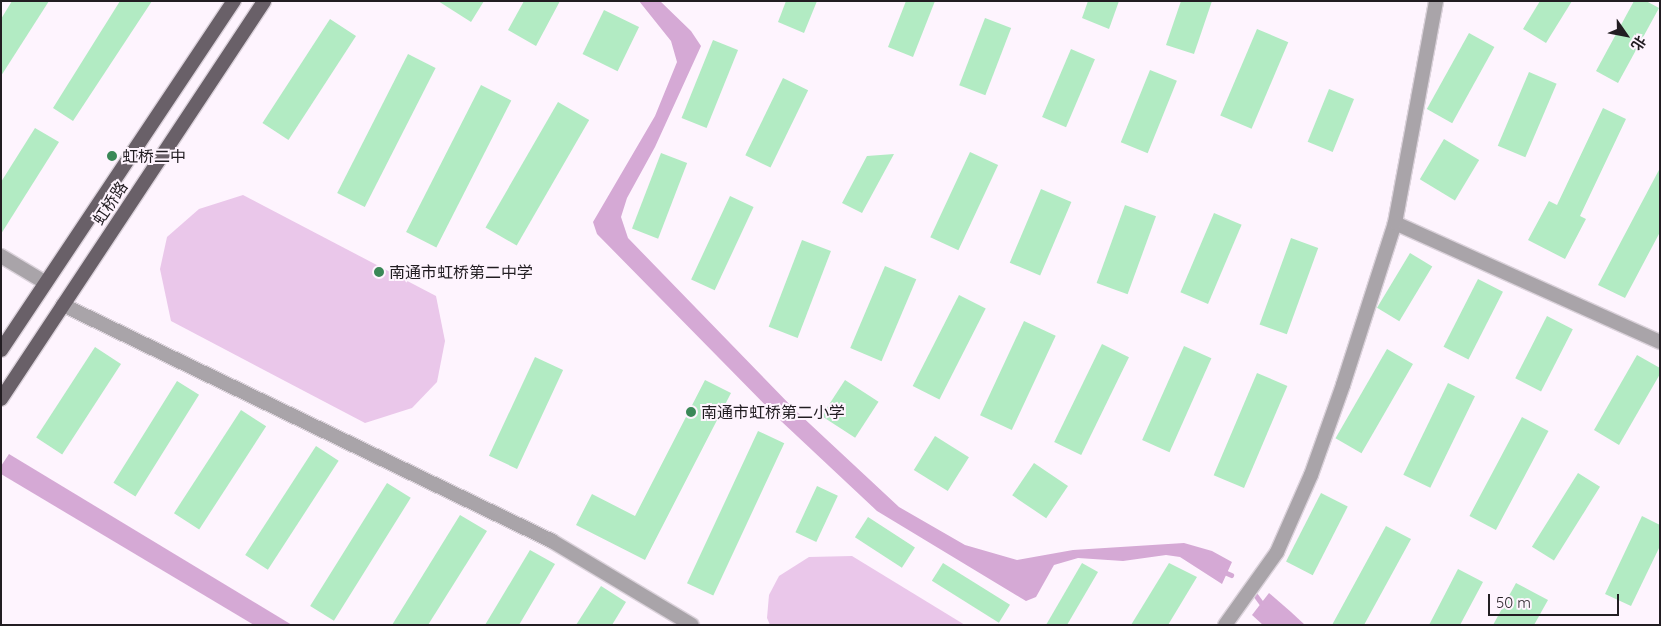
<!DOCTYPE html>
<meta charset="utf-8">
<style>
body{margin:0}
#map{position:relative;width:1661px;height:626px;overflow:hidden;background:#fef4fe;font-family:Quicksand,"Noto Sans SC",sans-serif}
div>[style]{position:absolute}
.green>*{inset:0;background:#eac7ea}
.water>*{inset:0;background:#d5a9d5}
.stream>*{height:5px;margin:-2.5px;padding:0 2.5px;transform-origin:2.5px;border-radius:2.5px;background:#d5a9d5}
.building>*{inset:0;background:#b2ebc3;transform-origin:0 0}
.roads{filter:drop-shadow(1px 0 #dbd2db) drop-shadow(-1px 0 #dbd2db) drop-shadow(0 1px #dbd2db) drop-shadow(0 -1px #dbd2db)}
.minor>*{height:14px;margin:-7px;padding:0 7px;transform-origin:7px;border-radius:7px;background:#a9a4a9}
.tertiary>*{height:14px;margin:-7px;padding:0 7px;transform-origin:7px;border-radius:7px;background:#a9a4a9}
.primary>*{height:14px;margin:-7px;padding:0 7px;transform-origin:7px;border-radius:7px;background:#696068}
.dots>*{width:14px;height:14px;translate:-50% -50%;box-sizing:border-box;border:2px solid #fef4fe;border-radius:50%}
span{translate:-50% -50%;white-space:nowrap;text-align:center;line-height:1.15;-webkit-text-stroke:4px #fef4fe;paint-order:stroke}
.poi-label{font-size:16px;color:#221d22}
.left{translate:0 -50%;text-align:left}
.street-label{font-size:16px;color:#221d22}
.frame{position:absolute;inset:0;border:2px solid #221d22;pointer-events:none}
.north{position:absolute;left:1601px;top:10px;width:50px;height:50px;-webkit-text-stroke:4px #fef4fe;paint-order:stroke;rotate:123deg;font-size:14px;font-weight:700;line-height:20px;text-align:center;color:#221d22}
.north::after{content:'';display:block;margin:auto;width:18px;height:22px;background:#221d22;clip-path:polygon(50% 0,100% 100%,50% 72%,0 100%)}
.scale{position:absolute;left:1488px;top:594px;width:131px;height:22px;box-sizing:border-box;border:2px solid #221d22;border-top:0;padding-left:6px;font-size:15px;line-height:18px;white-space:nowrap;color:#221d22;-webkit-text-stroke:4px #fef4fe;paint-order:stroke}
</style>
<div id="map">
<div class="green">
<div style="clip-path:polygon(243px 195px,436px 296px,445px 341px,437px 382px,412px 408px,365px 423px,171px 321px,160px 269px,167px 237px,199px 209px)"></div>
<div style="clip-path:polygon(852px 556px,965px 625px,770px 625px,767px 618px,769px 595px,779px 576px,809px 557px)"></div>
</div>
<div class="water">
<div style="clip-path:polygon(639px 1px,660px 1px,691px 31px,701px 46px,655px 147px,627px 198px,621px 217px,628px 238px,796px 411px,899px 507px,965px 545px,1017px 560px,1073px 550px,1184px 543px,1212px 551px,1232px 562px,1222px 584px,1180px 557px,1166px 555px,1123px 561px,1078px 558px,1054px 565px,1036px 597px,1026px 601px,877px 511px,781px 421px,597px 234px,593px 222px,655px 116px,677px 62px,671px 41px)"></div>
<div style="clip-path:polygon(9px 454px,292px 625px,254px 625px,1px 474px,1px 466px)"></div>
<div style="clip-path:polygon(1269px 593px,1291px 612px,1305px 625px,1263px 625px,1252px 615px)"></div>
</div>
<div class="stream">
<div style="left:1222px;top:571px;width:10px;rotate:24deg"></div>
<div style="left:1256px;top:596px;width:14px;rotate:54deg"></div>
</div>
<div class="building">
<div style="clip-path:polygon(12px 1px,49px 1px,1px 76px,1px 19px)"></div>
<div style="clip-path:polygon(120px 1px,152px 1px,73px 121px,53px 108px)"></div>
<div style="clip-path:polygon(438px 1px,484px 1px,471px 22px)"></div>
<div style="clip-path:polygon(524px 1px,560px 1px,536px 46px,508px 30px)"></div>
<div style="clip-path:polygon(786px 1px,817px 1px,804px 33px,778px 22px)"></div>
<div style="clip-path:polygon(906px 1px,935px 1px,913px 57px,888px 47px)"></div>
<div style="clip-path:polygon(1088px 1px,1119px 1px,1109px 29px,1082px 18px)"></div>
<div style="clip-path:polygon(1181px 1px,1212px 1px,1194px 54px,1166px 45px)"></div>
<div style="clip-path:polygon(1540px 1px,1572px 1px,1546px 43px,1523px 29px)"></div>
<div style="clip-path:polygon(1634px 1px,1646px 1px,1659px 8px,1618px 83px,1596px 71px)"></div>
<div style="left:604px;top:10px;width:39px;height:49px;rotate:26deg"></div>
<div style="left:985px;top:18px;width:28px;height:72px;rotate:21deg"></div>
<div style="left:330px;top:19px;width:31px;height:124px;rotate:33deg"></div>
<div style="left:1257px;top:29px;width:34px;height:94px;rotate:23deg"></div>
<div style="left:1469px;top:33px;width:29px;height:87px;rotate:29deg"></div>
<div style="left:713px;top:40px;width:27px;height:84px;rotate:22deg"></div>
<div style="left:1071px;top:49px;width:26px;height:74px;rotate:23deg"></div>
<div style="left:408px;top:54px;width:31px;height:156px;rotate:27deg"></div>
<div style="left:1150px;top:70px;width:29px;height:78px;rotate:22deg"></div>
<div style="left:1529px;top:72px;width:30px;height:80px;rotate:23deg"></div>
<div style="left:783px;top:78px;width:28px;height:86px;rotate:26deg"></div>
<div style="left:481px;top:85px;width:34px;height:165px;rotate:27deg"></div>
<div style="left:1329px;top:89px;width:27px;height:57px;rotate:22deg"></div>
<div style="left:558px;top:102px;width:36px;height:145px;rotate:30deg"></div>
<div style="clip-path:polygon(1603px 108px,1626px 119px,1580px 216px,1586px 219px,1565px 259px,1528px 240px,1549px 201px,1557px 205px)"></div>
<div style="clip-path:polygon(35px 128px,59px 142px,1px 234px,1px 182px)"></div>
<div style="left:1444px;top:139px;width:41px;height:47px;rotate:31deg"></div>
<div style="left:970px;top:152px;width:31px;height:94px;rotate:25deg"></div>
<div style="left:661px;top:153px;width:28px;height:81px;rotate:21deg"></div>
<div style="clip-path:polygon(894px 154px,862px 213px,842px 203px,867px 156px)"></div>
<div style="clip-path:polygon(1660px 168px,1660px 232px,1625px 298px,1598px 285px)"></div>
<div style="left:1041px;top:189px;width:33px;height:80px;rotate:23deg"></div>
<div style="left:730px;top:196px;width:26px;height:92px;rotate:25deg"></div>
<div style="left:1125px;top:205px;width:33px;height:83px;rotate:20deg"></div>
<div style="left:1214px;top:213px;width:30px;height:86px;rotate:23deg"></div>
<div style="left:1291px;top:238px;width:29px;height:92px;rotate:20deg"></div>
<div style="left:802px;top:240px;width:31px;height:93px;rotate:21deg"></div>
<div style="left:1410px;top:253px;width:26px;height:64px;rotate:31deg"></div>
<div style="left:885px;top:266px;width:34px;height:89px;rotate:23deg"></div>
<div style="left:1478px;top:279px;width:28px;height:76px;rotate:27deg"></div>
<div style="left:959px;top:295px;width:30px;height:102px;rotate:27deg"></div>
<div style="left:1547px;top:316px;width:29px;height:70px;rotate:27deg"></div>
<div style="left:1024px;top:321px;width:35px;height:104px;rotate:25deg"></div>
<div style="left:1102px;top:344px;width:30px;height:109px;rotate:26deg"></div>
<div style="left:1184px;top:346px;width:30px;height:103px;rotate:24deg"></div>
<div style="left:95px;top:347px;width:31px;height:108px;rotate:33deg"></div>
<div style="left:1387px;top:349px;width:30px;height:103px;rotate:30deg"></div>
<div style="clip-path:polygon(1637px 355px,1660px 368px,1660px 374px,1619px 445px,1594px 430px)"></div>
<div style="left:535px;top:357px;width:31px;height:109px;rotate:25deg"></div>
<div style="left:1257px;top:373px;width:33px;height:111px;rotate:23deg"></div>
<div style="clip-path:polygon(705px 380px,731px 393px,645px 560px,576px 525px,592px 494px,635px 516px)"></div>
<div style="left:845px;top:380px;width:40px;height:43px;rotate:33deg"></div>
<div style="left:177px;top:381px;width:26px;height:120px;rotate:32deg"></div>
<div style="left:1448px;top:383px;width:30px;height:102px;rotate:26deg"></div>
<div style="left:241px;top:410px;width:30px;height:123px;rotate:33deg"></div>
<div style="left:1522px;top:417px;width:30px;height:112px;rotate:28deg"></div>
<div style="left:758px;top:431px;width:29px;height:168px;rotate:25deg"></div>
<div style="left:935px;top:436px;width:40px;height:40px;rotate:32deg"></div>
<div style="left:316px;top:446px;width:27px;height:130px;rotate:33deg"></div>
<div style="left:1034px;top:463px;width:41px;height:39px;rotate:34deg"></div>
<div style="left:1578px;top:473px;width:26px;height:87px;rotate:32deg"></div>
<div style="left:387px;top:483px;width:28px;height:145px;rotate:32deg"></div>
<div style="left:817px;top:486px;width:23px;height:51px;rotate:25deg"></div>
<div style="left:1321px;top:493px;width:30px;height:77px;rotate:27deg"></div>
<div style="clip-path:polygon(460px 515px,487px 531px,428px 625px,392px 625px)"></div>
<div style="clip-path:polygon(1642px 516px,1660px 525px,1660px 546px,1631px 606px,1605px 594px)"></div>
<div style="left:868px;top:517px;width:56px;height:24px;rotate:33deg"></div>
<div style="clip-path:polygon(1386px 526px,1411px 539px,1364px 625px,1332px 625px)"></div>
<div style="clip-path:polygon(530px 550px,555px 564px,519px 625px,485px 625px)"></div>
<div style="left:943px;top:563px;width:79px;height:21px;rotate:32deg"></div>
<div style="clip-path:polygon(1082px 563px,1098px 572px,1067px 625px,1046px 625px)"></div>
<div style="clip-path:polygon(1169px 563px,1197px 577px,1168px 625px,1131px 625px)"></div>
<div style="clip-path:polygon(1458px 569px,1483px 582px,1460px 625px,1429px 625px)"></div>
<div style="clip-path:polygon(1516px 583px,1548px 600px,1534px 625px,1493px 625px)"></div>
<div style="clip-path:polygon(601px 586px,626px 602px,612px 625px,576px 625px)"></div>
</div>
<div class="roads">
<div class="minor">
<div style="left:1395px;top:223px;width:290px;rotate:24.2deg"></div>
<div style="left:63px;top:305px;width:543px;rotate:25.76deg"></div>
<div style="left:552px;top:541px;width:163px;rotate:31deg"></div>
<div style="left:1225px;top:625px;width:90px;rotate:-54.5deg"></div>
<div style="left:1277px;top:552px;width:84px;rotate:-66.2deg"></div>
<div style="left:1311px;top:475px;width:96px;rotate:-70.4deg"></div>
<div style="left:1343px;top:385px;width:170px;rotate:-72.2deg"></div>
<div style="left:1395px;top:223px;width:226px;rotate:-79.5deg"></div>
</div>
<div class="tertiary">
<div style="left:1px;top:256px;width:52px;rotate:31deg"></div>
</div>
<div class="primary">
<div style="left:1px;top:350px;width:420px;rotate:-56.3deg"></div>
<div style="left:1px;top:399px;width:477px;rotate:-56.5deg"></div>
</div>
</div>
<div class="dots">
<div style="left:112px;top:156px;background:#3a8857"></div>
<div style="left:379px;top:272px;background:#3a8857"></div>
<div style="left:691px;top:412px;background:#3a8857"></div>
</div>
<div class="poi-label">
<span class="left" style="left:122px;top:156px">虹桥二中</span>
<span class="left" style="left:389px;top:272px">南通市虹桥第二中学</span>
<span class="left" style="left:701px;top:412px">南通市虹桥第二小学</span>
</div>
<div class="street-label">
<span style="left:110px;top:203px;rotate:-56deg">虹桥路</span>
</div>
<div class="frame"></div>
<div class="north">北</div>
<div class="scale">50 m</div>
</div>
